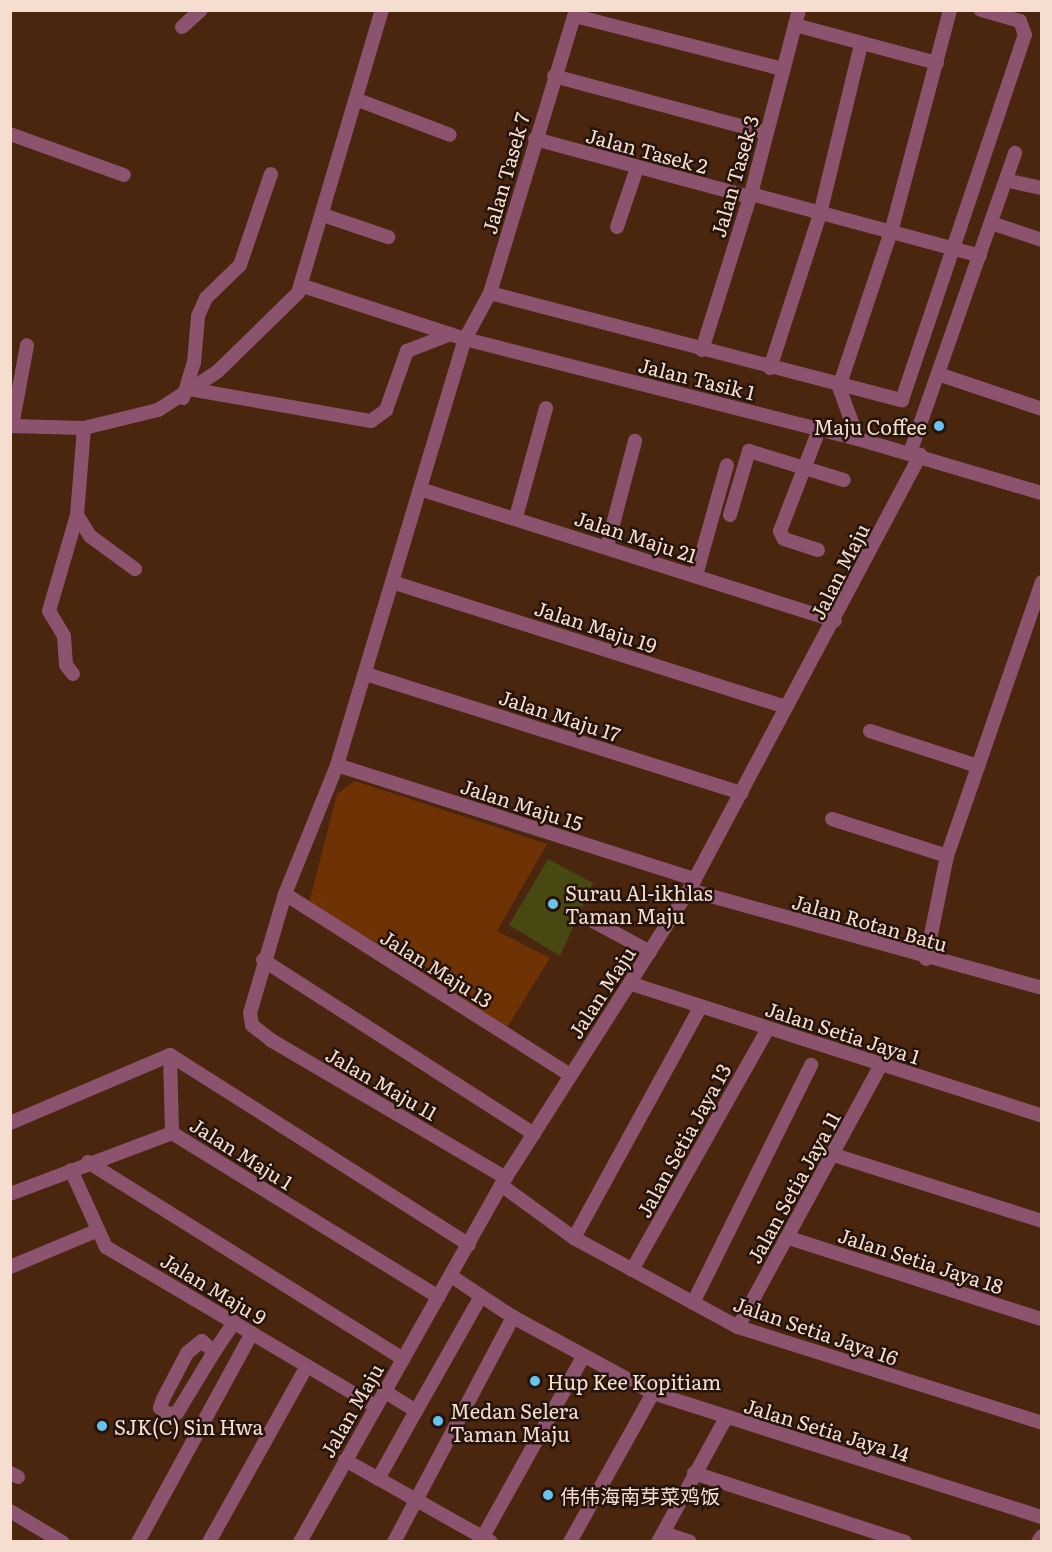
<!DOCTYPE html>
<meta charset="utf-8">
<style>
body{margin:0}
#map{position:relative;width:1052px;height:1552px;overflow:hidden;background:#4a260f;font-family:Literata,"Noto Sans SC",serif}
div>[style]{position:absolute}
.green>*{inset:0;background:#6e3204}
.building>*{inset:0;background:#474812}
.minor>*{height:14px;margin:-7px;padding:0 7px;transform-origin:7px;border-radius:7px;background:#8c536e}
.dots>*{width:16px;height:16px;translate:-50% -50%;box-sizing:border-box;border:3px solid #25140b;border-radius:50%}
span{translate:-50% -50%;white-space:nowrap;text-align:center;line-height:1.15;-webkit-text-stroke:5px #25140b;paint-order:stroke}
.street-label{font-size:20px;color:#f5ddd0}
.poi-label{font-size:20px;color:#f5ddd0}
.right{translate:-100% -50%;text-align:right}
.left{translate:0 -50%;text-align:left}
.frame{position:absolute;inset:0;border:12px solid #f5ddd0;pointer-events:none}
</style>
<div id="map">
<div class="green">
<div style="clip-path:polygon(355px 781px,547px 844px,497px 931px,550px 958px,506px 1029px,309px 903px,337px 794px)"></div>
</div>
<div class="building">
<div style="clip-path:polygon(548px 859px,593px 883px,560px 956px,509px 925px)"></div>
</div>
<div class="minor">
<div style="left:575px;top:16px;width:215px;rotate:14.3deg"></div>
<div style="left:795px;top:25px;width:147px;rotate:15deg"></div>
<div style="left:182px;top:27px;width:25px;rotate:-42deg"></div>
<div style="left:554px;top:76px;width:220px;rotate:15deg"></div>
<div style="left:358px;top:100px;width:98px;rotate:20.8deg"></div>
<div style="left:10px;top:134px;width:121px;rotate:19.8deg"></div>
<div style="left:535px;top:139px;width:223px;rotate:15.1deg"></div>
<div style="left:1009px;top:181px;width:34px;rotate:12deg"></div>
<div style="left:751px;top:194px;width:237px;rotate:15.1deg"></div>
<div style="left:323px;top:215px;width:69px;rotate:18.7deg"></div>
<div style="left:991px;top:223px;width:54px;rotate:18.4deg"></div>
<div style="left:617px;top:227px;width:62px;rotate:-71.3deg"></div>
<div style="left:303px;top:286px;width:170px;rotate:18.1deg"></div>
<div style="left:465px;top:339px;width:406px;rotate:14.3deg"></div>
<div style="left:858px;top:439px;width:192px;rotate:16.4deg"></div>
<div style="left:490px;top:293px;width:426px;rotate:14.6deg"></div>
<div style="left:902px;top:400px;width:385px;rotate:-71.4deg"></div>
<div style="left:1025px;top:35px;width:15px;rotate:-110deg"></div>
<div style="left:1020px;top:21px;width:41px;rotate:-164.2deg"></div>
<div style="left:702px;top:350px;width:164px;rotate:-72.6deg"></div>
<div style="left:751px;top:194px;width:190px;rotate:-75.4deg"></div>
<div style="left:770px;top:368px;width:162px;rotate:-72deg"></div>
<div style="left:820px;top:214px;width:175px;rotate:-76.4deg"></div>
<div style="left:938px;top:374px;width:110px;rotate:18.6deg"></div>
<div style="left:195px;top:390px;width:179px;rotate:10deg"></div>
<div style="left:371px;top:421px;width:19px;rotate:-36deg"></div>
<div style="left:386px;top:410px;width:63px;rotate:-70.4deg"></div>
<div style="left:407px;top:351px;width:47px;rotate:-21.1deg"></div>
<div style="left:183px;top:398px;width:37px;rotate:-73deg"></div>
<div style="left:194px;top:363px;width:47px;rotate:-85.1deg"></div>
<div style="left:198px;top:316px;width:20px;rotate:-66deg"></div>
<div style="left:206px;top:298px;width:47px;rotate:-44.1deg"></div>
<div style="left:240px;top:265px;width:96px;rotate:-71.2deg"></div>
<div style="left:10px;top:426px;width:74px;rotate:1.5deg"></div>
<div style="left:84px;top:428px;width:76px;rotate:-13.7deg"></div>
<div style="left:158px;top:410px;width:70px;rotate:-32.8deg"></div>
<div style="left:217px;top:372px;width:113px;rotate:-44.3deg"></div>
<div style="left:298px;top:293px;width:295px;rotate:-73.5deg"></div>
<div style="left:12px;top:426px;width:82px;rotate:-79.5deg"></div>
<div style="left:84px;top:428px;width:87px;rotate:94.6deg"></div>
<div style="left:77px;top:515px;width:25px;rotate:58deg"></div>
<div style="left:90px;top:536px;width:56px;rotate:36.3deg"></div>
<div style="left:858px;top:439px;width:55px;rotate:-110.1deg"></div>
<div style="left:839px;top:387px;width:163px;rotate:-71.5deg"></div>
<div style="left:891px;top:232px;width:230px;rotate:-75.1deg"></div>
<div style="left:910px;top:453px;width:318px;rotate:-70.7deg"></div>
<div style="left:423px;top:490px;width:432px;rotate:17.6deg"></div>
<div style="left:730px;top:515px;width:67px;rotate:-73.5deg"></div>
<div style="left:749px;top:451px;width:99px;rotate:17deg"></div>
<div style="left:516px;top:517px;width:113px;rotate:-74.6deg"></div>
<div style="left:607px;top:547px;width:110px;rotate:-75.2deg"></div>
<div style="left:818px;top:550px;width:36px;rotate:-162deg"></div>
<div style="left:784px;top:539px;width:9px;rotate:-117deg"></div>
<div style="left:780px;top:531px;width:108px;rotate:-68.9deg"></div>
<div style="left:696px;top:575px;width:114px;rotate:-74.3deg"></div>
<div style="left:395px;top:583px;width:410px;rotate:17.6deg"></div>
<div style="left:73px;top:674px;width:11px;rotate:-128deg"></div>
<div style="left:66px;top:665px;width:29px;rotate:-94deg"></div>
<div style="left:64px;top:636px;width:29px;rotate:-121deg"></div>
<div style="left:49px;top:611px;width:100px;rotate:-73.7deg"></div>
<div style="left:366px;top:674px;width:394px;rotate:17.6deg"></div>
<div style="left:870px;top:731px;width:114px;rotate:18deg"></div>
<div style="left:337px;top:765px;width:376px;rotate:17.7deg"></div>
<div style="left:832px;top:819px;width:121px;rotate:17.8deg"></div>
<div style="left:689px;top:890px;width:366px;rotate:15.5deg"></div>
<div style="left:285px;top:894px;width:336px;rotate:32.4deg"></div>
<div style="left:591px;top:920px;width:67px;rotate:28.5deg"></div>
<div style="left:926px;top:959px;width:105px;rotate:-78.5deg"></div>
<div style="left:947px;top:856px;width:290px;rotate:-70.9deg"></div>
<div style="left:263px;top:960px;width:322px;rotate:32.7deg"></div>
<div style="left:632px;top:984px;width:431px;rotate:17.8deg"></div>
<div style="left:170px;top:1055px;width:78px;rotate:88.5deg"></div>
<div style="left:10px;top:1123px;width:174px;rotate:-23deg"></div>
<div style="left:170px;top:1055px;width:354px;rotate:32.4deg"></div>
<div style="left:834px;top:1155px;width:218px;rotate:17.6deg"></div>
<div style="left:88px;top:1162px;width:372px;rotate:32deg"></div>
<div style="left:71px;top:1170px;width:85px;rotate:65.6deg"></div>
<div style="left:106px;top:1247px;width:312px;rotate:30.6deg"></div>
<div style="left:506px;top:1178px;width:273px;rotate:-149.6deg"></div>
<div style="left:271px;top:1040px;width:24px;rotate:-142deg"></div>
<div style="left:252px;top:1025px;width:12px;rotate:-99deg"></div>
<div style="left:250px;top:1013px;width:124px;rotate:-73.6deg"></div>
<div style="left:285px;top:894px;width:139px;rotate:-68deg"></div>
<div style="left:337px;top:765px;width:445px;rotate:-73.3deg"></div>
<div style="left:465px;top:339px;width:52px;rotate:-61.5deg"></div>
<div style="left:490px;top:293px;width:296px;rotate:-73.1deg"></div>
<div style="left:501px;top:1185px;width:90px;rotate:36deg"></div>
<div style="left:574px;top:1238px;width:187px;rotate:28.5deg"></div>
<div style="left:738px;top:1327px;width:319px;rotate:17.5deg"></div>
<div style="left:10px;top:1194px;width:173px;rotate:-20.6deg"></div>
<div style="left:172px;top:1133px;width:313px;rotate:31.6deg"></div>
<div style="left:574px;top:1238px;width:264px;rotate:-61.3deg"></div>
<div style="left:789px;top:1238px;width:266px;rotate:17.8deg"></div>
<div style="left:10px;top:1267px;width:93px;rotate:-22.7deg"></div>
<div style="left:632px;top:1270px;width:277px;rotate:-60.6deg"></div>
<div style="left:451px;top:1276px;width:74px;rotate:33.5deg"></div>
<div style="left:513px;top:1317px;width:159px;rotate:28.5deg"></div>
<div style="left:653px;top:1393px;width:408px;rotate:17.7deg"></div>
<div style="left:693px;top:1303px;width:266px;rotate:-63.6deg"></div>
<div style="left:738px;top:1327px;width:298px;rotate:-61.4deg"></div>
<div style="left:202px;top:1341px;width:16px;rotate:43deg"></div>
<div style="left:214px;top:1352px;width:71px;rotate:121.2deg"></div>
<div style="left:177px;top:1413px;width:9px;rotate:174deg"></div>
<div style="left:168px;top:1414px;width:10px;rotate:-143deg"></div>
<div style="left:160px;top:1408px;width:9px;rotate:-72deg"></div>
<div style="left:163px;top:1399px;width:52px;rotate:-62.4deg"></div>
<div style="left:187px;top:1353px;width:19px;rotate:-39deg"></div>
<div style="left:214px;top:1352px;width:36px;rotate:-56deg"></div>
<div style="left:384px;top:1391px;width:38px;rotate:32deg"></div>
<div style="left:416px;top:1411px;width:132px;rotate:-60.5deg"></div>
<div style="left:345px;top:1460px;width:167px;rotate:29.3deg"></div>
<div style="left:10px;top:1473px;width:9px;rotate:27deg"></div>
<div style="left:694px;top:1473px;width:222px;rotate:18.1deg"></div>
<div style="left:378px;top:1479px;width:78px;rotate:-60.8deg"></div>
<div style="left:10px;top:1511px;width:61px;rotate:30.8deg"></div>
<div style="left:663px;top:1533px;width:28px;rotate:18deg"></div>
<div style="left:138px;top:1542px;width:238px;rotate:-61.4deg"></div>
<div style="left:209px;top:1542px;width:201px;rotate:-60.9deg"></div>
<div style="left:300px;top:1542px;width:410px;rotate:-60.6deg"></div>
<div style="left:501px;top:1185px;width:350px;rotate:-57.5deg"></div>
<div style="left:689px;top:890px;width:493px;rotate:-62deg"></div>
<div style="left:394px;top:1542px;width:255px;rotate:-62.1deg"></div>
<div style="left:480px;top:1542px;width:212px;rotate:-60.9deg"></div>
<div style="left:570px;top:1542px;width:171px;rotate:-60.9deg"></div>
<div style="left:658px;top:1542px;width:141px;rotate:-61.3deg"></div>
<div style="left:1038px;top:1542px;width:7px;rotate:-56deg"></div>
</div>
<div class="dots">
<div style="left:939px;top:426px;background:#67c4f0"></div>
<div style="left:553px;top:904px;background:#67c4f0"></div>
<div style="left:535px;top:1381px;background:#67c4f0"></div>
<div style="left:438px;top:1421px;background:#67c4f0"></div>
<div style="left:102px;top:1426px;background:#67c4f0"></div>
<div style="left:548px;top:1495px;background:#67c4f0"></div>
</div>
<div class="street-label">
<span style="left:647px;top:150px;rotate:15deg">Jalan Tasek 2</span>
<span style="left:505px;top:173px;rotate:-74deg">Jalan Tasek 7</span>
<span style="left:734px;top:176px;rotate:-74deg">Jalan Tasek 3</span>
<span style="left:697px;top:378px;rotate:14deg">Jalan Tasik 1</span>
<span style="left:636px;top:536px;rotate:18deg">Jalan Maju 21</span>
<span style="left:839px;top:571px;rotate:-63deg">Jalan Maju</span>
<span style="left:596px;top:626px;rotate:18deg">Jalan Maju 19</span>
<span style="left:560px;top:715px;rotate:18deg">Jalan Maju 17</span>
<span style="left:522px;top:804px;rotate:18deg">Jalan Maju 15</span>
<span style="left:870px;top:922px;rotate:16deg">Jalan Rotan Batu</span>
<span style="left:437px;top:968px;rotate:32deg">Jalan Maju 13</span>
<span style="left:601px;top:992px;rotate:-57deg">Jalan Maju</span>
<span style="left:843px;top:1032px;rotate:18deg">Jalan Setia Jaya 1</span>
<span style="left:382px;top:1083px;rotate:30deg">Jalan Maju 11</span>
<span style="left:683px;top:1140px;rotate:-61deg">Jalan Setia Jaya 13</span>
<span style="left:242px;top:1153px;rotate:32deg">Jalan Maju 1</span>
<span style="left:793px;top:1187px;rotate:-61deg">Jalan Setia Jaya 11</span>
<span style="left:921px;top:1260px;rotate:18deg">Jalan Setia Jaya 18</span>
<span style="left:214px;top:1288px;rotate:31deg">Jalan Maju 9</span>
<span style="left:816px;top:1330px;rotate:19deg">Jalan Setia Jaya 16</span>
<span style="left:351px;top:1410px;rotate:-60deg">Jalan Maju</span>
<span style="left:827px;top:1429px;rotate:17deg">Jalan Setia Jaya 14</span>
</div>
<div class="poi-label">
<span class="right" style="left:927px;top:426px">Maju Coffee</span>
<span class="left" style="left:565px;top:904px">Surau Al-ikhlas<br>Taman Maju</span>
<span class="left" style="left:547px;top:1381px">Hup Kee Kopitiam</span>
<span class="left" style="left:450px;top:1422px">Medan Selera<br>Taman Maju</span>
<span class="left" style="left:114px;top:1426px">SJK(C) Sin Hwa</span>
<span class="left" style="left:560px;top:1495px">伟伟海南芽菜鸡饭</span>
</div>
<div class="frame"></div>
</div>
